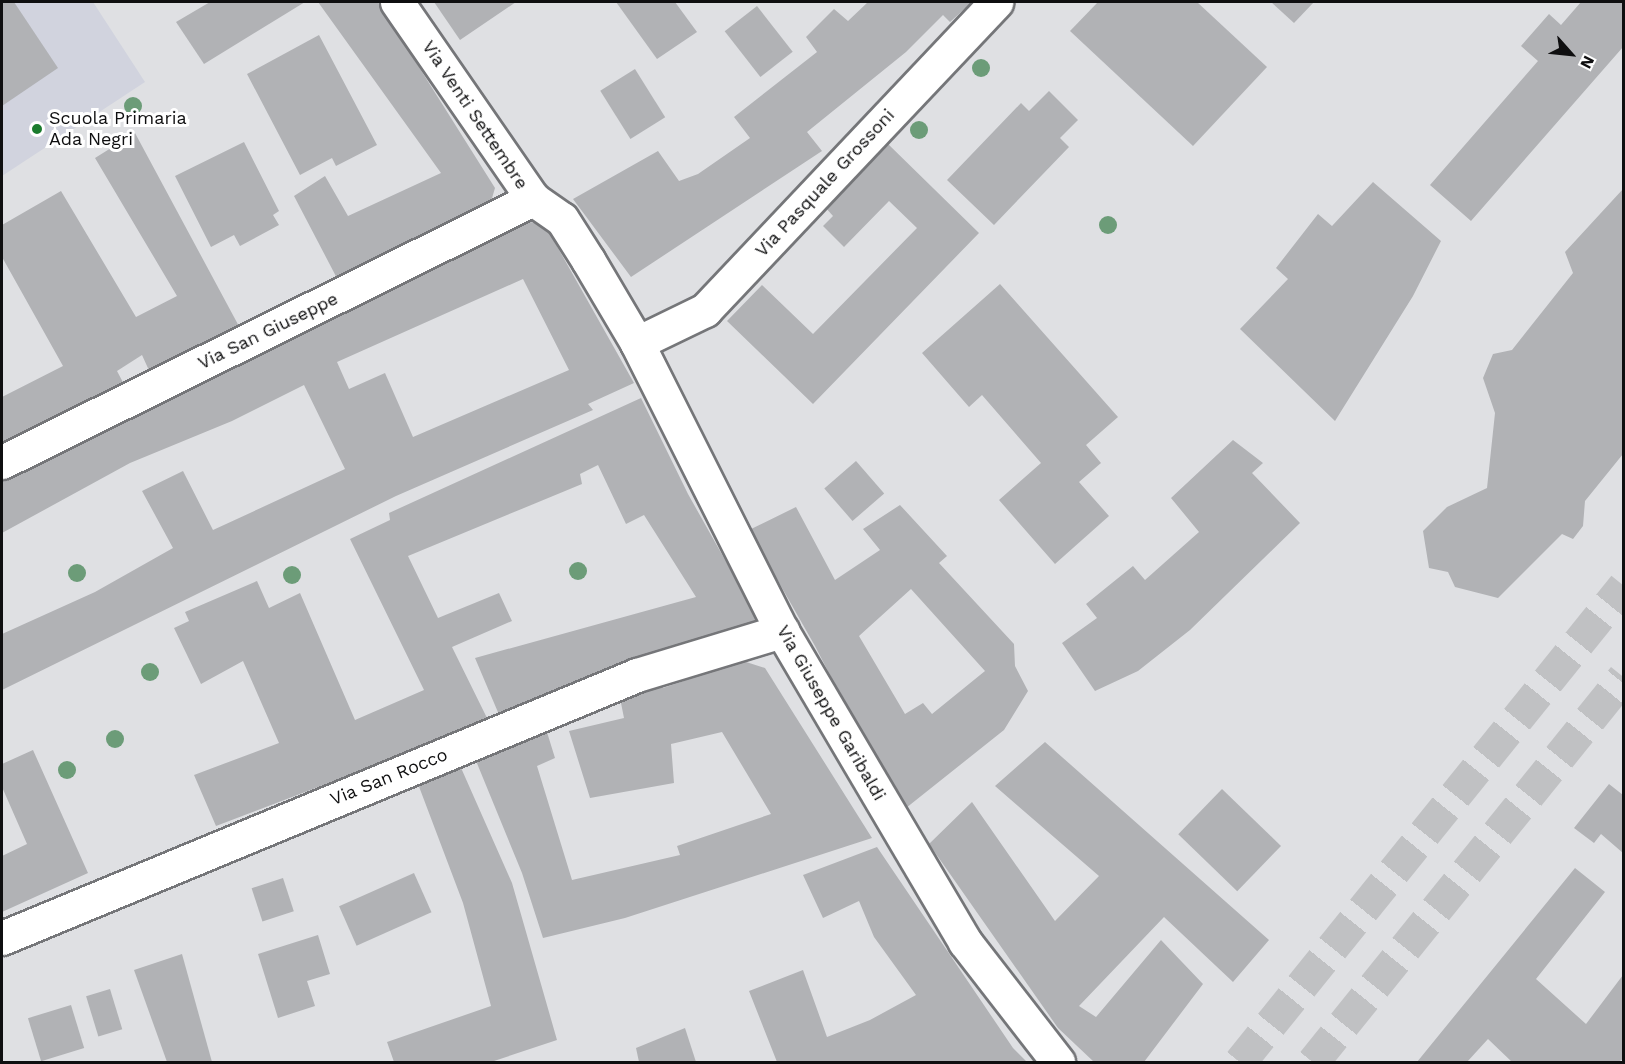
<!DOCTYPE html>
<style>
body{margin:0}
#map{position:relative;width:1625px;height:1064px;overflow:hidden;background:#dfe0e3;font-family:"Work Sans",sans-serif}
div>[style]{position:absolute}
.built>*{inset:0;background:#d1d3de}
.building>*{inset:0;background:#b1b2b5;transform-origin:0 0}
.highway-tunnel>*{height:33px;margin-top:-16.5px;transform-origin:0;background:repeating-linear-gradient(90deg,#c0c1c3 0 33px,transparent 0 49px)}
.roads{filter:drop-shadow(2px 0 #757679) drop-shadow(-2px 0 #757679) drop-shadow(0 2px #757679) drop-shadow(0 -2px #757679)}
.street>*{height:33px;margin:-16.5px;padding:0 16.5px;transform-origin:16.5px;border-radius:16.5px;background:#fff}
.trees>*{width:18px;height:18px;margin:-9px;border-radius:50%;background:#6c9c78}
.dots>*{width:16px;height:16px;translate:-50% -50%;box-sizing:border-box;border:3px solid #fff;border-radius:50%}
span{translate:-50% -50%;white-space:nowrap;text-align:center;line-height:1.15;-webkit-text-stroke:6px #fff;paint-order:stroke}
.street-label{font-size:18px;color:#0f0f10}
.poi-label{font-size:18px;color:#0f0f10}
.left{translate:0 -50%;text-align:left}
.frame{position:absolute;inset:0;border:3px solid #0f0f10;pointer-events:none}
.north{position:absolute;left:1541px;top:24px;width:60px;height:60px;-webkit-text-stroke:4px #fff;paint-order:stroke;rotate:117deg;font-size:16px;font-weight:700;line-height:24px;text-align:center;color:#0f0f10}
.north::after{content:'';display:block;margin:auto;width:21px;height:27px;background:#0f0f10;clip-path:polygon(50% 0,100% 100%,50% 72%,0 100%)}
</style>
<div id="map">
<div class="built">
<div style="clip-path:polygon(2px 2px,93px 2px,145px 82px,2px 176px)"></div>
</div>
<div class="building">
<div style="clip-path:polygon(2px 2px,14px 2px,58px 68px,2px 106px)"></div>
<div style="clip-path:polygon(210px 2px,305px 2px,204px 64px,176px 22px)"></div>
<div style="clip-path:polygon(318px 2px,378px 2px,495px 188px,490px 205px,340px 284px,294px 196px,325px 176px,348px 216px,441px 173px)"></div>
<div style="clip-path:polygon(434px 2px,516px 2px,460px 40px)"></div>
<div style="clip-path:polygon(616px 2px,675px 2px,697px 32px,657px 59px)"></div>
<div style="clip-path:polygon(868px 2px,972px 2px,950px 22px,943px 15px,906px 52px,807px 132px,822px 151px,631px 277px,573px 199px,658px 151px,679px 181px,698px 174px,750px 138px,734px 117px,817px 52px,806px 37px,834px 9px,848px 21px)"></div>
<div style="clip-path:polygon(1098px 2px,1197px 2px,1267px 67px,1193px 146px,1070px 31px)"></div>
<div style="clip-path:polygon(1271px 2px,1314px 2px,1294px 23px)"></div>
<div style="clip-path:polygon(1581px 2px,1623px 2px,1623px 47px,1471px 221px,1430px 185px,1538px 61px,1521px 46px,1549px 14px,1561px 25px)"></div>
<div style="left:757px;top:6px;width:58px;height:41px;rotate:52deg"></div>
<div style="clip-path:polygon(319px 35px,377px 145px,336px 166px,332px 158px,300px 175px,247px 74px)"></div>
<div style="left:635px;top:69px;width:57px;height:41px;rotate:58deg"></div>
<div style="clip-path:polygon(1049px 91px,1078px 120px,1060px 138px,1069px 147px,994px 225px,947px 180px,1021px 103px,1029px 111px)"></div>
<div style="clip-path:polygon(135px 133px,241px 330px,152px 377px,142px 355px,117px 371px,127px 390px,2px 450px,2px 397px,63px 366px,2px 257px,2px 225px,61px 191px,136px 317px,177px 296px,95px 158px)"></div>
<div style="clip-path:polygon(244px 142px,279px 211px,273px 215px,279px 225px,240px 246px,234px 235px,211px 247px,175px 176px)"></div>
<div style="clip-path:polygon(887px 143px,979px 233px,813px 404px,727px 321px,762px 285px,813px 334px,917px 228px,889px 201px,844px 247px,823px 226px,833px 216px,825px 207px)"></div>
<div style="clip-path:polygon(1373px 182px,1441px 241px,1413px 296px,1335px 421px,1240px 329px,1288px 279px,1276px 268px,1318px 214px,1332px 226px)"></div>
<div style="clip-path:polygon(1623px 189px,1623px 454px,1585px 501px,1583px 526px,1573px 539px,1562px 534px,1498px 598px,1455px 587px,1448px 572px,1429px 568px,1423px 531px,1447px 507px,1487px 488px,1495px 413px,1483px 378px,1493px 354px,1512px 350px,1573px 273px,1565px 252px)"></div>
<div style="clip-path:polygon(evenodd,520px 220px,545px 225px,634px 383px,588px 404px,593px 410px,396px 496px,2px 690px,2px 634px,95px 592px,173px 548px,142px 491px,183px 471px,213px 530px,345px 469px,304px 385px,232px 421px,130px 463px,2px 533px,2px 471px,520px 220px,523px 279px,569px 370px,413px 437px,385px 373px,349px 389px,337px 362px,523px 279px)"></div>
<div style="clip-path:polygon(1000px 284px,1118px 417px,1086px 445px,1101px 463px,1079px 482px,1109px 516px,1055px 564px,999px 500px,1041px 463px,982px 395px,969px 407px,922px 353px)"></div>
<div style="clip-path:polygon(641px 398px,688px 494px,761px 624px,732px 640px,654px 652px,500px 717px,475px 658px,696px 597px,644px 515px,626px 524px,598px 465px,580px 474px,582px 484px,408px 556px,438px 618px,499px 593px,512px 621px,452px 647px,487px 718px,447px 738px,216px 826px,194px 775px,279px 743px,243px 661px,201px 684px,174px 628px,189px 621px,185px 612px,257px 581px,269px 608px,300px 593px,355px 720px,424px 690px,350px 539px,390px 520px,389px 513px)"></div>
<div style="clip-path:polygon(1233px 440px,1263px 463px,1252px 473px,1300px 523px,1190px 630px,1138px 671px,1095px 691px,1062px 643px,1097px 618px,1086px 604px,1133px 566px,1145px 580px,1199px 532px,1171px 498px)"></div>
<div style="left:856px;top:461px;width:43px;height:42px;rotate:49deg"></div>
<div style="clip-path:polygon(evenodd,900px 505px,947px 556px,939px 563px,1014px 644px,1015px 666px,1028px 691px,1004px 730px,901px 812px,815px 646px,749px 530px,796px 507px,835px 580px,880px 550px,863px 529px,900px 505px,911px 589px,985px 671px,932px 714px,923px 703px,905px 714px,859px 636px,911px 589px)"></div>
<div style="clip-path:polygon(743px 661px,765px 668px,872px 838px,625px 918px,543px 938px,522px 873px,474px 756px,546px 729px,555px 758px,537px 766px,572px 880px,680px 855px,677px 846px,771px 814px,722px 732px,671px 744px,674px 783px,590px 798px,569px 731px,624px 718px,619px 693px,661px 675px,663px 688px)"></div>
<div style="clip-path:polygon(1045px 742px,1269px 940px,1233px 982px,1164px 917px,1079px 1006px,1096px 1017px,1161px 940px,1203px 984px,1144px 1062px,1094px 1062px,1058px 1028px,929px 844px,972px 802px,1055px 921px,1099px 876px,995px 786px)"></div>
<div style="clip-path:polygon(33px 750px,88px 873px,2px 912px,2px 856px,27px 844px,2px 787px,2px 764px)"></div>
<div style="clip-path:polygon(458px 761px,512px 883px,557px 1040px,491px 1062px,394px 1062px,387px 1042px,491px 1006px,463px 903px,415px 776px)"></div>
<div style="clip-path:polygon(1609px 784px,1623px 795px,1623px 853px,1601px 834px,1594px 843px,1574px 828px)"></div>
<div style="left:1222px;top:789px;width:82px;height:63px;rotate:44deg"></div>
<div style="clip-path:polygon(877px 847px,1013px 1048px,1027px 1062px,777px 1062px,749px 991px,803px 970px,827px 1037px,870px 1020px,916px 995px,874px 937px,859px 901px,823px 918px,803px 875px)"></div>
<div style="clip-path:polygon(1575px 868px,1605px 892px,1536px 979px,1586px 1024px,1623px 975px,1623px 1059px,1618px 1062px,1512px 1062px,1488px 1039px,1467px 1062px,1417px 1062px)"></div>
<div style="left:414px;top:873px;width:43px;height:82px;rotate:66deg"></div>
<div style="left:283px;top:878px;width:35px;height:33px;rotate:72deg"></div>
<div style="clip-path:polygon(318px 935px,330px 974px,307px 981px,315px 1006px,278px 1018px,258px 954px)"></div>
<div style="clip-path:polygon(182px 954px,212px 1062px,167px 1062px,134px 970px)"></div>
<div style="left:110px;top:989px;width:42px;height:25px;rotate:73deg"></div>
<div style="left:71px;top:1005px;width:45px;height:45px;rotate:73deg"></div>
<div style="clip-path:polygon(685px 1028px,696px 1062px,639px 1062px,636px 1048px)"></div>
</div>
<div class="highway-tunnel">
<div style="left:1240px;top:1062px;width:612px;rotate:-51.11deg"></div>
<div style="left:1313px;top:1062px;width:495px;rotate:-51.1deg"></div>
</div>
<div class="roads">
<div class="street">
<div style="left:397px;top:2px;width:239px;rotate:55.4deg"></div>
<div style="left:533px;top:199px;width:35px;rotate:35deg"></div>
<div style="left:562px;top:219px;width:49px;rotate:57.6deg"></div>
<div style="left:588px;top:260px;width:96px;rotate:59.4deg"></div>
<div style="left:637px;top:343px;width:322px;rotate:63.3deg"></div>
<div style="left:782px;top:631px;width:361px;rotate:59.5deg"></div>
<div style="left:965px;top:942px;width:152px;rotate:52.2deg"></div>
<div style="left:637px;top:343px;width:76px;rotate:-25.9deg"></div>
<div style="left:705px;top:310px;width:424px;rotate:-46.6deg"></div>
<div style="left:2px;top:462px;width:593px;rotate:-26.35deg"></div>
<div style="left:2px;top:938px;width:687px;rotate:-22.5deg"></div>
<div style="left:637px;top:675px;width:152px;rotate:-16.9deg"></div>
</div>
</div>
<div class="trees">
<div style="left:981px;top:68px"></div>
<div style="left:133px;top:106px"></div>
<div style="left:919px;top:130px"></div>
<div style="left:1108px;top:225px"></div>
<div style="left:578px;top:571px"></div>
<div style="left:77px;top:573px"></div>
<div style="left:292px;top:575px"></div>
<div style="left:150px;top:672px"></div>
<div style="left:115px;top:739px"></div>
<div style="left:67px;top:770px"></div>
</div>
<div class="dots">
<div style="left:37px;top:129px;background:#1a7b2d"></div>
</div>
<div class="street-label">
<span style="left:475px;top:115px;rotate:56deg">Via Venti Settembre</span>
<span style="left:825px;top:183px;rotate:-47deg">Via Pasquale Grossoni</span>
<span style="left:268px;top:331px;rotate:-26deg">Via San Giuseppe</span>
<span style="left:831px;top:713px;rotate:60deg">Via Giuseppe Garibaldi</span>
<span style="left:389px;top:777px;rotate:-22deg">Via San Rocco</span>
</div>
<div class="poi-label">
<span class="left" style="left:49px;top:129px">Scuola Primaria<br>Ada Negri</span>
</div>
<div class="frame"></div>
<div class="north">N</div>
</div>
